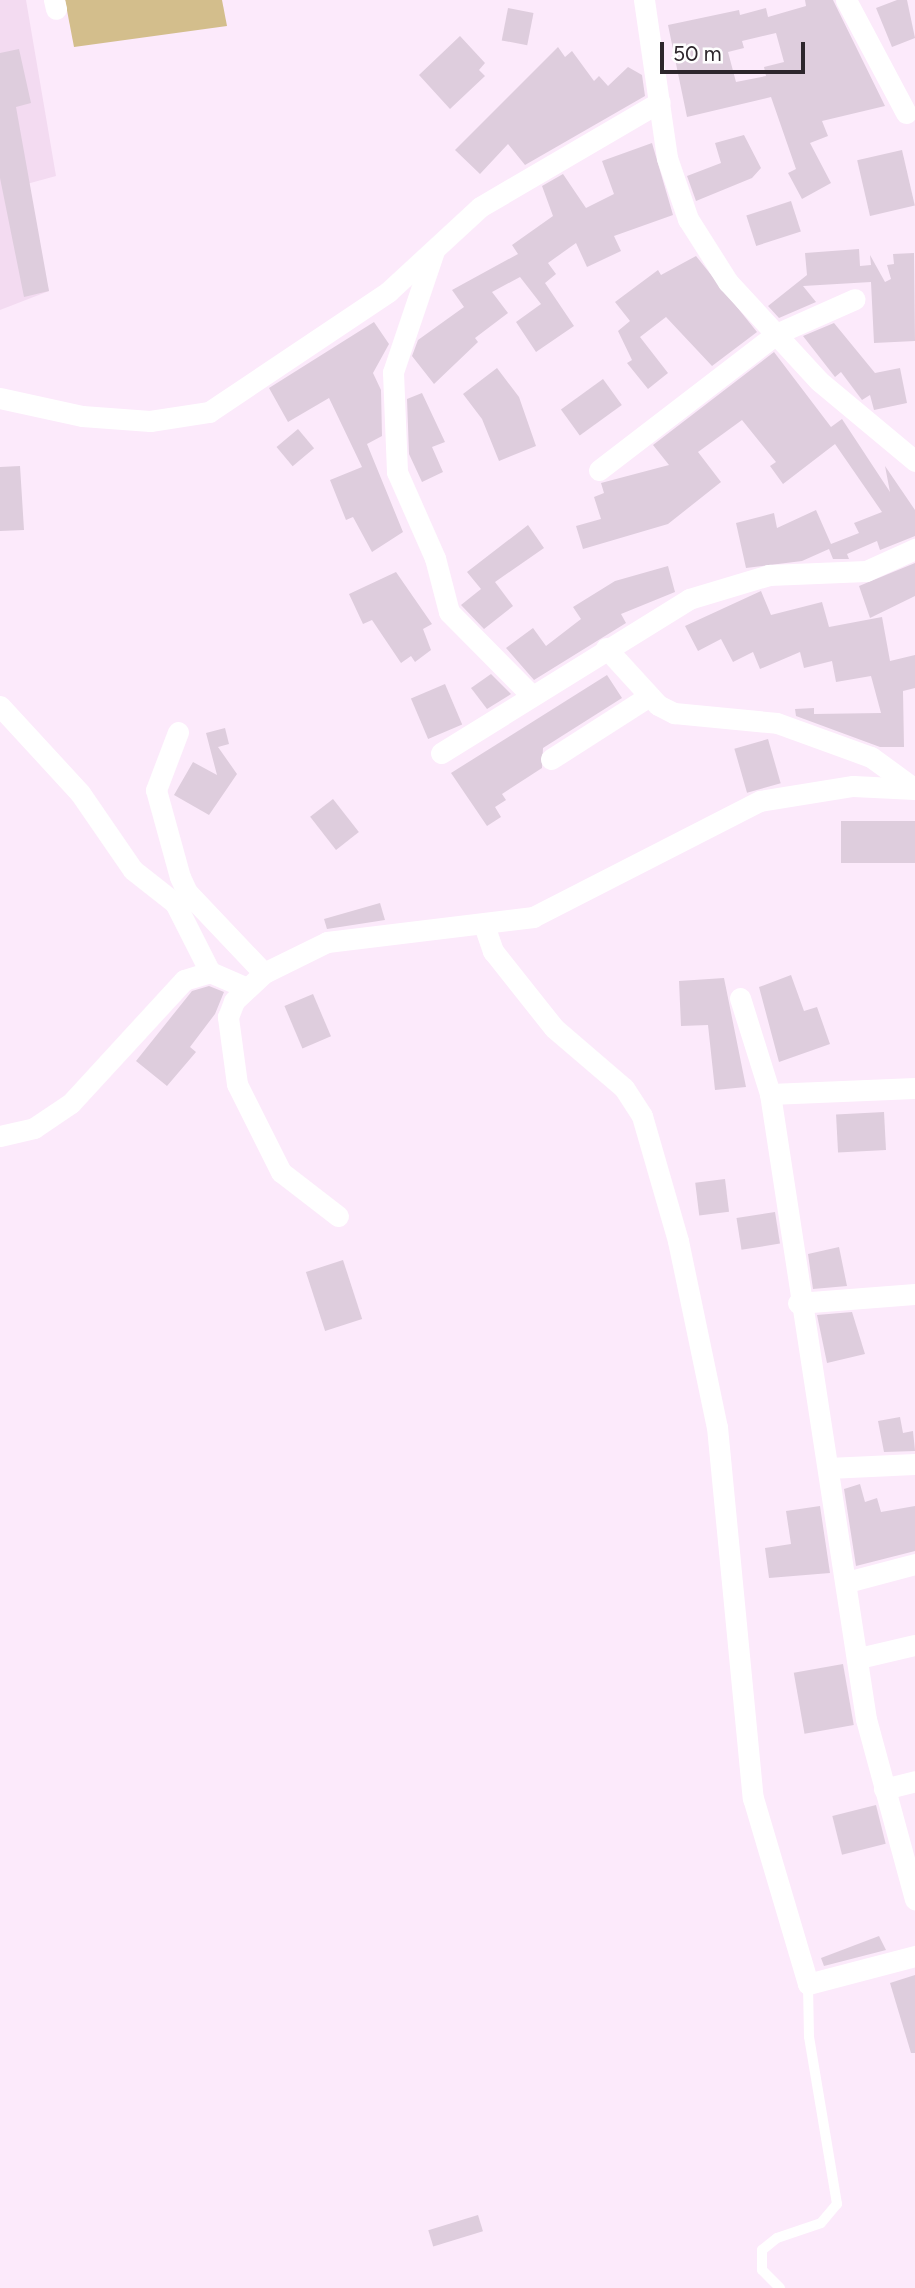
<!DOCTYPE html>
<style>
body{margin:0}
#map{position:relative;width:915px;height:2288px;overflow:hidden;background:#fceafb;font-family:Figtree,sans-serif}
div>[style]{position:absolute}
.built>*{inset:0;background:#f3dbf1}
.green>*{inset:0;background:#d3be8c}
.building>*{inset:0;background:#decddd;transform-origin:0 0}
.service>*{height:10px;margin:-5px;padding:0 5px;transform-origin:5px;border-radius:5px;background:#fff}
.minor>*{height:21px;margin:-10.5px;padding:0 10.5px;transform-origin:10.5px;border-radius:10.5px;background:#fff}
span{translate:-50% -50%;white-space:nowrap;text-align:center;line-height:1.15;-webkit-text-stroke:5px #fefefe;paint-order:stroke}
.scale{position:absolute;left:660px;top:42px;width:145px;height:32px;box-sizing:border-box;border:4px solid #2d262c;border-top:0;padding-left:9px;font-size:21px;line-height:24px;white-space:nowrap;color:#2d262c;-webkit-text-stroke:5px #fefefe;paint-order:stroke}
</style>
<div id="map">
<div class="built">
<div style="clip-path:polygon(0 0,26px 0,56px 176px,23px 185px,49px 291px,0 310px)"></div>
</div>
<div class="green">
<div style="clip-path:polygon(65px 0,222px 0,227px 26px,74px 47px)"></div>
</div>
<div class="building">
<div style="clip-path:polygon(evenodd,805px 0,833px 0,885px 106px,822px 121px,828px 136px,810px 143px,831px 183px,802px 199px,788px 173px,796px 169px,771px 97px,687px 117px,668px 25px,739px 10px,740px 15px,766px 8px,768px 17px,806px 6px,805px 0,776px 33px,784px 62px,764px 67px,766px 76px,736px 82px,728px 52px,744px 48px,742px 41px,776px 33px)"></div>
<div style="clip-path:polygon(897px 0,907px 0,915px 38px,892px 47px,876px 8px)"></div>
<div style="left:508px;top:8px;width:26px;height:33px;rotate:11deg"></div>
<div style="clip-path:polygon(460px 36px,485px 63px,479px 70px,485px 76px,450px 109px,419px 75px)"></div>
<div style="clip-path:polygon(558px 47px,565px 57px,572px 51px,594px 81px,599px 76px,608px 86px,628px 67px,642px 75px,645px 96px,525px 165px,508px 144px,480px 174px,455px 150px)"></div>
<div style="clip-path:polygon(19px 49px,31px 103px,16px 107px,49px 291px,24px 297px,0 178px,0 53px)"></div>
<div style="clip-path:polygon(744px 135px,761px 168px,752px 178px,696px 201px,687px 176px,721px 163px,715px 143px)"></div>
<div style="clip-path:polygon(652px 143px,673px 215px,614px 236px,621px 251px,587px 267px,576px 243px,548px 263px,556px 274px,545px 283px,574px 326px,536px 352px,516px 322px,541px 304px,520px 277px,492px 292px,508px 313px,475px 338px,478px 342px,434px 384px,412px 356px,418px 340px,464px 307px,452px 290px,518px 254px,512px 245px,553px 216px,542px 186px,563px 174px,586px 208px,614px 194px,602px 161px)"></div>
<div style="left:902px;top:150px;width:57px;height:46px;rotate:77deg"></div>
<div style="left:791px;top:201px;width:32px;height:47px;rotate:72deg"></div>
<div style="clip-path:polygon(859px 249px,860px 266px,871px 265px,870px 255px,885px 282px,891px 279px,887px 265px,894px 264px,893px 254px,914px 253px,915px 341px,874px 343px,871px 282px,803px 286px,816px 302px,779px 318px,768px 306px,807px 275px,805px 253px)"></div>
<div style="clip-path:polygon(696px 256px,757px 332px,712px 366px,666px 317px,640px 337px,668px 373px,648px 389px,627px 363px,632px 360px,618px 331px,630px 321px,615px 302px,658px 270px,661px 275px)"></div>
<div style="clip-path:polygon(374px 322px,389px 344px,373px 373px,381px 390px,382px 436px,367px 444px,403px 532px,372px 552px,353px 517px,346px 520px,330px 480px,362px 467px,329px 398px,288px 422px,269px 388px)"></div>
<div style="clip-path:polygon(834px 323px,875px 373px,900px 368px,907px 403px,874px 410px,870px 395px,862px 400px,841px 372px,835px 377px,803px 336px)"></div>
<div style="clip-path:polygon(774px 352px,831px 427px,842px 419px,890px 492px,885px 466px,915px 510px,915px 536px,880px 550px,877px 541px,847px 554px,849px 559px,833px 559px,829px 549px,802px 561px,746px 568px,736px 523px,774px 513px,777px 528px,816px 510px,831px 544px,859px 533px,854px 523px,882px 512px,835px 444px,783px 484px,770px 466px,776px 462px,742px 420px,698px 452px,721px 482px,668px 524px,583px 549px,576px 526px,601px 519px,594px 497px,604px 493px,601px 483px,669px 465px,653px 445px)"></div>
<div style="clip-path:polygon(497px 368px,519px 397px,536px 446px,499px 461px,482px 419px,463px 394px)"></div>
<div style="left:603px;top:379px;width:32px;height:52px;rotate:54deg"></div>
<div style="clip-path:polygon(422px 393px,445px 442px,432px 447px,443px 472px,422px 482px,409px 454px,407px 399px)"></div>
<div style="left:298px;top:429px;width:25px;height:28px;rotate:50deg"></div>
<div style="clip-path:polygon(20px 466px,24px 530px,0 531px,0 467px)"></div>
<div style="clip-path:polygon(528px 525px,544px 548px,495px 582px,513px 606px,484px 629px,461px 605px,481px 589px,467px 572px)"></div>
<div style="clip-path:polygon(915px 563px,915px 596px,870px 618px,859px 586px)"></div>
<div style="clip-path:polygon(668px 566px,675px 592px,621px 614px,626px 623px,534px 680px,506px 648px,533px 628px,546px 646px,581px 619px,573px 607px,615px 581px)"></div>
<div style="clip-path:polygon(396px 572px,432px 624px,423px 629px,431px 650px,415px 662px,411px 656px,401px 663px,372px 620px,363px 624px,349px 594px)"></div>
<div style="clip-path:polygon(761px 591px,771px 615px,822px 602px,829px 627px,882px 617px,890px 661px,915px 655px,915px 688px,903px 691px,904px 747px,880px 747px,796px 716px,795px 709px,814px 708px,814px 714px,881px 713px,871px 676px,836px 682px,832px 661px,804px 668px,800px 652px,760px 669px,753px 652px,733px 662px,721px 639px,698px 651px,685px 626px)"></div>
<div style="clip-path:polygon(491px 674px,511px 694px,487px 709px,471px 688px)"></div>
<div style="clip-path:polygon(607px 675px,622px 698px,543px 748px,542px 768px,502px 794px,506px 800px,495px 807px,501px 817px,487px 826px,451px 773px)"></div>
<div style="left:445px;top:684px;width:44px;height:37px;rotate:67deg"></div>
<div style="clip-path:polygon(225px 728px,229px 744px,218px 747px,237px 774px,209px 815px,174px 795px,193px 762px,217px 775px,206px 733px)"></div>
<div style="left:768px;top:739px;width:46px;height:35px;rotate:74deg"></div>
<div style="left:333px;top:799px;width:42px;height:29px;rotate:52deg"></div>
<div style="left:915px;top:821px;width:42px;height:74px;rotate:90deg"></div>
<div style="clip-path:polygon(380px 903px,385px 920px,327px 929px,324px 919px)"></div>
<div style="clip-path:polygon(791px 975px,804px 1011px,817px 1007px,830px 1044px,779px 1062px,759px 987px)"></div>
<div style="clip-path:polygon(724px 978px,746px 1087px,715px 1090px,708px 1025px,681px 1026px,679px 981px)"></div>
<div style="clip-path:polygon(209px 986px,224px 992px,215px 1014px,190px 1047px,196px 1052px,167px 1086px,136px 1061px,192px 991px)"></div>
<div style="left:313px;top:994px;width:46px;height:31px;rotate:67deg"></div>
<div style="left:884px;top:1112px;width:38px;height:48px;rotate:87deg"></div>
<div style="left:725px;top:1179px;width:33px;height:30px;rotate:83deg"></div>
<div style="left:775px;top:1212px;width:32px;height:39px;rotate:81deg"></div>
<div style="clip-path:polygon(839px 1247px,847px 1286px,813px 1289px,808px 1254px)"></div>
<div style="left:343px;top:1260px;width:62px;height:39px;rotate:72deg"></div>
<div style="clip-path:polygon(852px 1312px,865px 1354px,827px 1363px,817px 1315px)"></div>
<div style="clip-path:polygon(900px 1417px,903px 1433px,913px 1431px,915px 1451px,884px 1452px,878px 1421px)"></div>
<div style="clip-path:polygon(860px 1484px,865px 1502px,877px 1498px,881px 1512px,915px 1506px,915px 1551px,856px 1566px,844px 1489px)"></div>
<div style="clip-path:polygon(820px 1506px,830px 1573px,769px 1578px,765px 1548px,791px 1544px,786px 1511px)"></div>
<div style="left:843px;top:1664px;width:62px;height:50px;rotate:80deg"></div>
<div style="left:876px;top:1805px;width:40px;height:45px;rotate:76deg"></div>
<div style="clip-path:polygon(879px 1936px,886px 1950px,824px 1966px,821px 1958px)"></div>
<div style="clip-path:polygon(915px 1975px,915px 2053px,911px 2053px,890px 1983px)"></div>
<div style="left:478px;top:2215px;width:17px;height:52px;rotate:73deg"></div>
</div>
<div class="service">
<div style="left:780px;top:2288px;width:25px;rotate:-135deg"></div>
<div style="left:762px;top:2270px;width:20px;rotate:-90deg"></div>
<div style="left:762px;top:2250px;width:19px;rotate:-39deg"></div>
<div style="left:777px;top:2238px;width:46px;rotate:-18.8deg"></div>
<div style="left:821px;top:2223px;width:25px;rotate:-50deg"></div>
<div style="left:837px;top:2204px;width:169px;rotate:-99.5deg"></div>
<div style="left:809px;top:2037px;width:53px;rotate:-91.1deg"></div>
</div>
<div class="minor">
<div style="left:54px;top:0;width:9px;rotate:77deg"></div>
<div style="left:644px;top:0;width:160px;rotate:81.7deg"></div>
<div style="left:667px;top:158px;width:65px;rotate:71deg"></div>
<div style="left:688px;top:219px;width:75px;rotate:57.6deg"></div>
<div style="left:728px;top:282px;width:134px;rotate:47.4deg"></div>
<div style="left:819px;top:381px;width:125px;rotate:39.8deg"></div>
<div style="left:846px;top:0;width:128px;rotate:62deg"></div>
<div style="left:434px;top:251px;width:128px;rotate:108.7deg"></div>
<div style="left:393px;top:372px;width:100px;rotate:87.7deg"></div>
<div style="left:397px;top:472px;width:94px;rotate:66.2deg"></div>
<div style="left:435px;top:558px;width:56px;rotate:75.5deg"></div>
<div style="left:449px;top:612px;width:117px;rotate:45.3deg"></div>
<div style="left:0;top:398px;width:84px;rotate:12.4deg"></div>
<div style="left:82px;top:416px;width:68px;rotate:4.2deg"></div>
<div style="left:150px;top:421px;width:60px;rotate:-8.7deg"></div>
<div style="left:209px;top:412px;width:216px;rotate:-33.8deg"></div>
<div style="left:388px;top:292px;width:125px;rotate:-42.7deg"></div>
<div style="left:480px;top:207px;width:208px;rotate:-30.3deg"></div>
<div style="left:599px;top:470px;width:223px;rotate:-37.5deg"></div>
<div style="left:776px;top:334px;width:86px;rotate:-23.9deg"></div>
<div style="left:606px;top:648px;width:77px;rotate:47.6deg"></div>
<div style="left:658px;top:705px;width:18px;rotate:27deg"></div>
<div style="left:674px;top:713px;width:103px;rotate:5.5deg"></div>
<div style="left:777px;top:723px;width:100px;rotate:19.9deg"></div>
<div style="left:871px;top:757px;width:54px;rotate:36deg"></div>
<div style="left:0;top:706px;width:118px;rotate:47.4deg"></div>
<div style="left:80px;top:793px;width:93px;rotate:55.5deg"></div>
<div style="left:133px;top:870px;width:53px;rotate:38.2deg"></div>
<div style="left:175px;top:903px;width:77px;rotate:63.1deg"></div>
<div style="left:178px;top:732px;width:62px;rotate:110.8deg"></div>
<div style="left:156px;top:790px;width:90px;rotate:74.6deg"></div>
<div style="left:180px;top:877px;width:17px;rotate:65deg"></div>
<div style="left:187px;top:892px;width:112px;rotate:46.5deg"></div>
<div style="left:441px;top:753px;width:292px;rotate:-31.8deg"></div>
<div style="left:689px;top:599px;width:84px;rotate:-16.7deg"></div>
<div style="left:769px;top:575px;width:97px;rotate:-2.4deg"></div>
<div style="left:866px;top:571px;width:54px;rotate:-24.2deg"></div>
<div style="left:551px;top:759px;width:117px;rotate:-32.7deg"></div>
<div style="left:484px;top:925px;width:28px;rotate:71deg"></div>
<div style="left:493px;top:951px;width:98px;rotate:51.6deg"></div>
<div style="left:554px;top:1028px;width:92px;rotate:40.6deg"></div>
<div style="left:624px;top:1088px;width:33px;rotate:57deg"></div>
<div style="left:642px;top:1116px;width:130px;rotate:73.9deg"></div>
<div style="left:678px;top:1241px;width:190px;rotate:78.2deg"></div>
<div style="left:717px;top:1427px;width:373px;rotate:84.5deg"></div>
<div style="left:753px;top:1798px;width:194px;rotate:73.5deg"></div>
<div style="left:808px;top:1984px;width:111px;rotate:-14.7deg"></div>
<div style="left:740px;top:998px;width:101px;rotate:72.6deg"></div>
<div style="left:770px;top:1094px;width:145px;rotate:-2.4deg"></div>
<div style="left:770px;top:1094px;width:632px;rotate:81.27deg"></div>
<div style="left:866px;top:1719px;width:187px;rotate:74.8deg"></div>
<div style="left:0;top:1136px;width:35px;rotate:-13deg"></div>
<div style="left:34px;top:1128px;width:45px;rotate:-34deg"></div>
<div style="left:71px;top:1103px;width:167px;rotate:-47.4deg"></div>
<div style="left:184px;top:980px;width:27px;rotate:-17deg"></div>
<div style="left:210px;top:972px;width:40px;rotate:23.4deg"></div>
<div style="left:338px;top:1216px;width:72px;rotate:-142.3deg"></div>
<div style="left:281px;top:1172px;width:98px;rotate:-116.6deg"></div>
<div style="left:237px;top:1084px;width:68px;rotate:-97.7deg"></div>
<div style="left:228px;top:1017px;width:17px;rotate:-69deg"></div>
<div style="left:234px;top:1001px;width:41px;rotate:-43deg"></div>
<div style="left:264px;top:973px;width:70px;rotate:-26.2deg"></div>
<div style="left:327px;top:942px;width:208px;rotate:-6.9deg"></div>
<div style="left:533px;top:917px;width:255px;rotate:-27.1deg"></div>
<div style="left:760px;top:801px;width:94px;rotate:-9.2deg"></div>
<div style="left:853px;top:786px;width:62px;rotate:2.8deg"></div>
<div style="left:798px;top:1303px;width:117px;rotate:-4.4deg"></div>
<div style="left:828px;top:1468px;width:87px;rotate:-2.6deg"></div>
<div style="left:847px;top:1582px;width:70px;rotate:-14.8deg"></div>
<div style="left:859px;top:1658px;width:57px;rotate:-13.1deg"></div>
<div style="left:884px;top:1789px;width:32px;rotate:-14deg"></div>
</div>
<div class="scale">50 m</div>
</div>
